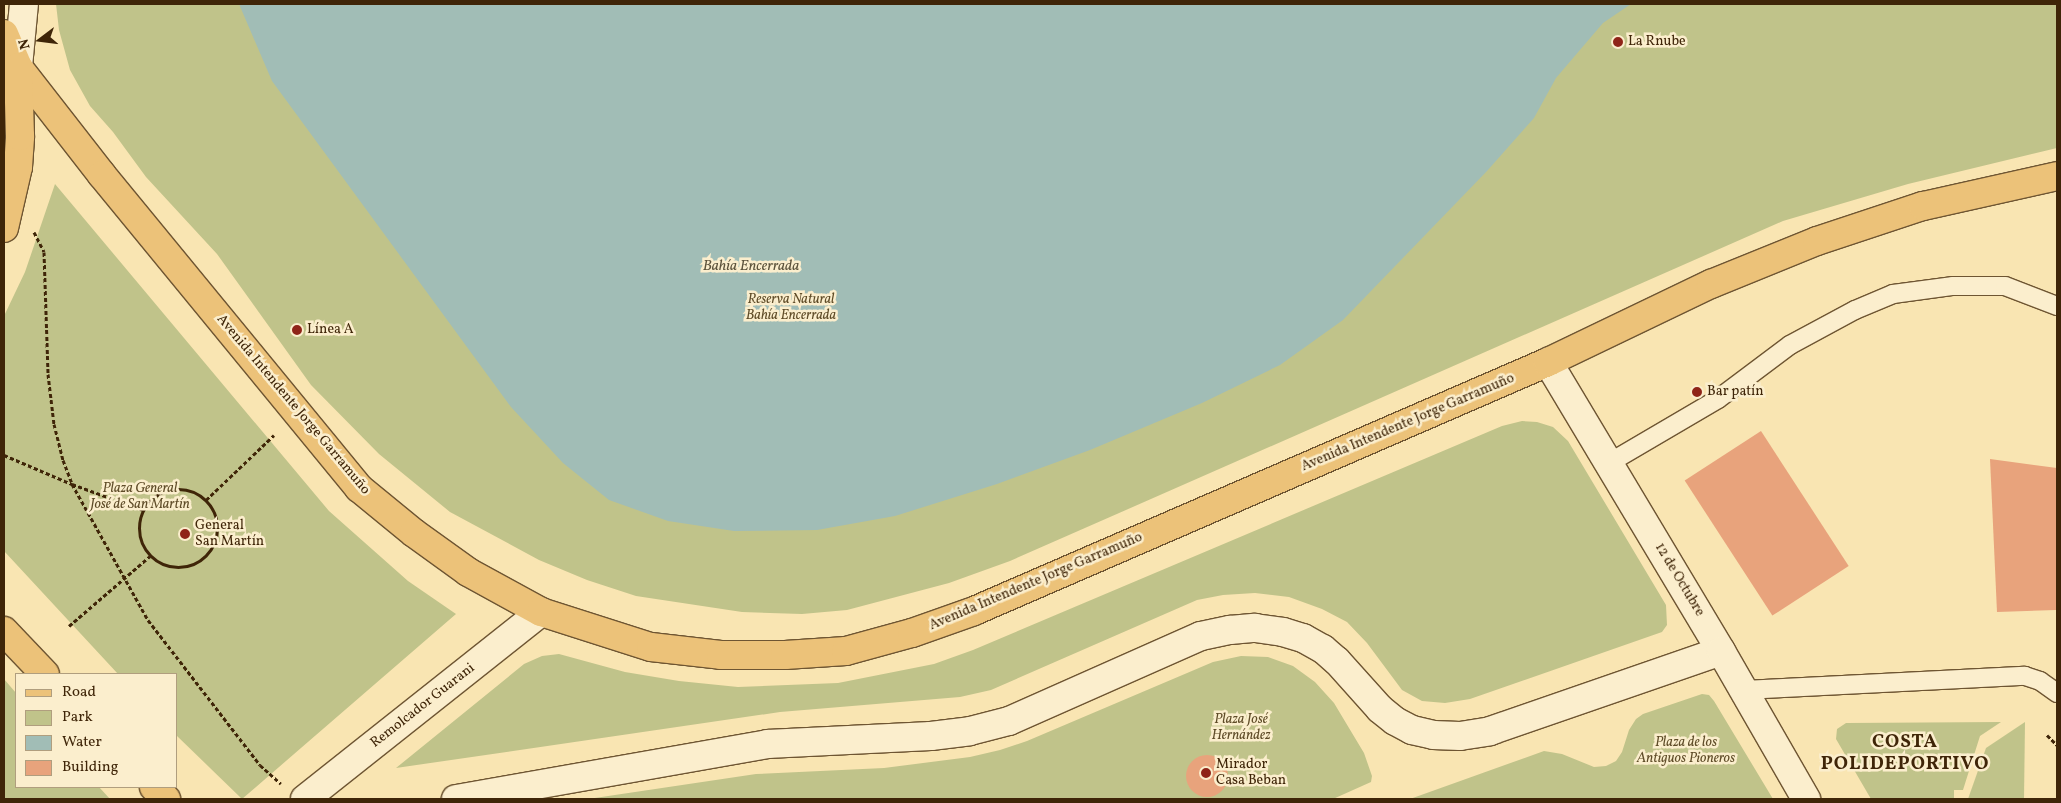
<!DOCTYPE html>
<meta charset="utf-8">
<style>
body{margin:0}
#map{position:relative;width:2061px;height:803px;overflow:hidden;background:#f9e5b2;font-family:Vollkorn,serif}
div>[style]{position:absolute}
.green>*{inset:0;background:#c0c38a}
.water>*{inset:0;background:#a1bdb6}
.building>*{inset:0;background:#e8a37c;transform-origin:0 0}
.round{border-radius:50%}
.path>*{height:3px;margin-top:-1.5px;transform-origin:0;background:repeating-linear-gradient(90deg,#3f2508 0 4px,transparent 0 6.5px)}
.path>.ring{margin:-1.5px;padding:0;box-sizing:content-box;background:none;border:3px solid #3f2508;border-radius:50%}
.roads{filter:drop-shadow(1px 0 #6e5532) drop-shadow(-1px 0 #6e5532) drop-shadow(0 1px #6e5532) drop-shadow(0 -1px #6e5532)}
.lane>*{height:18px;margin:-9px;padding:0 9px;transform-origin:9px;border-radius:9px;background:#fbeecd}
.street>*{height:28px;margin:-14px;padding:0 14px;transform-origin:14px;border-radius:14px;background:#fbeecd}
.secondary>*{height:28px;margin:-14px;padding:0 14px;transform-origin:14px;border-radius:14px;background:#fbeecd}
.primary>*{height:28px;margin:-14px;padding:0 14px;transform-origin:14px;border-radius:14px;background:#ecc279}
.dots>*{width:14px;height:14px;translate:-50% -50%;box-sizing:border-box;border:2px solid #fbeecd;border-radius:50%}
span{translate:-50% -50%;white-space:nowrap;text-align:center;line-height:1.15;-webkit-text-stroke:5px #fbeecd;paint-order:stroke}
.poi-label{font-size:14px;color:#3f2508}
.left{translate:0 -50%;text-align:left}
.park-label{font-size:14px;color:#5f4c28;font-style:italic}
.street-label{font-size:14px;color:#3f2508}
.water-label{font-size:15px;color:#5c533c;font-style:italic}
.district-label{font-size:19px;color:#3f2508;font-weight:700;letter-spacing:1px}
.frame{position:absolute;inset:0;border:5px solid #3f2508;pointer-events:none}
.legend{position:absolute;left:15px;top:673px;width:162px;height:115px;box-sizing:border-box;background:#fbeecd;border:1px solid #b09e7e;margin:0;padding:6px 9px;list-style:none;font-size:15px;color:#3f2508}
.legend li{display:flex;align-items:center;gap:10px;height:25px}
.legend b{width:25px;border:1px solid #b09e7e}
.north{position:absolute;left:15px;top:15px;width:50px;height:50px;-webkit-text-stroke:4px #fbeecd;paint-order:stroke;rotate:255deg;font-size:14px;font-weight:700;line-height:20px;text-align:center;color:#3f2508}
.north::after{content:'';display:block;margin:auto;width:18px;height:22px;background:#3f2508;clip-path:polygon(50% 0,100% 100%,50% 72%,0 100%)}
</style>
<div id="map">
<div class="green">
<div style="clip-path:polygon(56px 4px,2057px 4px,2057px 148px,1908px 184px,1783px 221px,1010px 561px,949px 583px,847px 610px,802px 614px,742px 612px,636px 596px,587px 580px,539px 560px,450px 512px,379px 454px,311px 385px,217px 254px,146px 177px,113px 132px,90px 106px,70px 70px,59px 30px)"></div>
<div style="clip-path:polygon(55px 184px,329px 511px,408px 581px,456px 614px,242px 799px,176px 735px,176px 674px,118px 674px,4px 551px,4px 316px,25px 272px)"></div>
<div style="clip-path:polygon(1522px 421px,1537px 422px,1553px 427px,1568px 441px,1666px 605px,1667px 625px,1662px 632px,1470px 699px,1445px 703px,1422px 701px,1402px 690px,1367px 643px,1347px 622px,1322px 609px,1289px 597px,1255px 593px,1223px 595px,1197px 600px,991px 690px,960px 697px,780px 712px,396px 768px,524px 664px,542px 656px,559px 654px,625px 672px,679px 681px,738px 687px,838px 683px,934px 664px,973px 650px,1502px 426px)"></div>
<div style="clip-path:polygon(1241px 656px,1268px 657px,1293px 666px,1315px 682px,1334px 703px,1364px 753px,1372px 776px,1371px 782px,1333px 799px,588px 799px,756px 774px,884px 768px,970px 757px,1000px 750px,1027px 741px,1213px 662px)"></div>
<div style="clip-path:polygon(4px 679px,16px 693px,16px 787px,99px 787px,110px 799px,4px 799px)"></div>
<div style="clip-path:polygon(1702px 694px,1709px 695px,1714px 701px,1773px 799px,1410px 799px,1544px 751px,1562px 754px,1594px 767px,1606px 766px,1616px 761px,1622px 752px,1629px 730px,1636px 719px,1643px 714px)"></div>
<div style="clip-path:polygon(2001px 722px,1980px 736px,1963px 790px,1954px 790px,1954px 799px,1871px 799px,1836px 739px,1837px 729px,1846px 723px)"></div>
<div style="clip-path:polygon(2025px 722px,2024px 799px,1968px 799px,1986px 748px)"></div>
</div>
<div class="water">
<div style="clip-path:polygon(239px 4px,1631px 4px,1603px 23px,1556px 78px,1534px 118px,1487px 171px,1343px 320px,1280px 365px,1202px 403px,1090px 450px,997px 484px,895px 516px,817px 530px,734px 531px,668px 521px,609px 500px,563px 463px,511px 407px,272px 81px)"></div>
</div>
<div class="building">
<div style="left:1761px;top:431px;width:161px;height:91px;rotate:57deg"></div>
<div style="clip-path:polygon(1990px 459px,2057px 468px,2056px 610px,1997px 612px)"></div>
<div class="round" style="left:1186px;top:755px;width:42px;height:42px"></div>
</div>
<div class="path">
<div style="left:34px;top:232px;width:22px;rotate:63deg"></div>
<div style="left:44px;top:252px;width:122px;rotate:88.1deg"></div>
<div style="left:48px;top:374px;width:50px;rotate:83.2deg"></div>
<div style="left:54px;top:424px;width:37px;rotate:76deg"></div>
<div style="left:63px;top:460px;width:26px;rotate:69deg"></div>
<div style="left:72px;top:484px;width:156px;rotate:60.8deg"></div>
<div style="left:148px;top:620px;width:183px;rotate:52.3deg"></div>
<div style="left:260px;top:765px;width:28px;rotate:42deg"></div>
<div style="left:4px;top:455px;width:74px;rotate:23.1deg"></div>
<div style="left:72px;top:484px;width:76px;rotate:20.1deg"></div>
<div class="ring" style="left:139px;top:489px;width:75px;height:75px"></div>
<div style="left:206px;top:500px;width:94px;rotate:-43.7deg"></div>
<div style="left:69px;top:626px;width:107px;rotate:-40.8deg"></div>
<div style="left:2047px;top:735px;width:14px;rotate:45deg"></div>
</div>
<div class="roads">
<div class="lane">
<div style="left:1609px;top:463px;width:126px;rotate:-30.4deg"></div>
<div style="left:1718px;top:399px;width:90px;rotate:-36.9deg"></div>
<div style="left:1790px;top:345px;width:74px;rotate:-28.3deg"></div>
<div style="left:1855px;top:310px;width:41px;rotate:-22.8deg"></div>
<div style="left:1893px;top:294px;width:61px;rotate:-7.6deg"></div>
<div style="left:1953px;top:286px;width:52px"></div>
<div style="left:2005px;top:286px;width:56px;rotate:21deg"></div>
<div style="left:1744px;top:690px;width:281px;rotate:-2.9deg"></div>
<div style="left:2025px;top:676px;width:16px;rotate:18deg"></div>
<div style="left:2040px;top:681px;width:21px;rotate:35deg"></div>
</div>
<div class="street">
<div style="left:305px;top:799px;width:301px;rotate:-38.4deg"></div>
<div style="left:456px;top:799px;width:316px;rotate:-10deg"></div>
<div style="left:767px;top:744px;width:164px;rotate:-2.8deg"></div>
<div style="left:931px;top:736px;width:39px;rotate:-7deg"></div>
<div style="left:970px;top:731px;width:40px;rotate:-14.4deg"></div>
<div style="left:1009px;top:721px;width:210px;rotate:-23.9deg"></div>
<div style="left:1201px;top:636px;width:30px;rotate:-12deg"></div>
<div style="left:1230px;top:630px;width:25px;rotate:-5deg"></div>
<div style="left:1255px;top:628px;width:28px;rotate:8deg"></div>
<div style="left:1283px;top:632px;width:21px;rotate:17deg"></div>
<div style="left:1303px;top:638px;width:23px;rotate:29deg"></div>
<div style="left:1323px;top:649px;width:18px;rotate:41deg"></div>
<div style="left:1337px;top:661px;width:64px;rotate:48.1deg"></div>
<div style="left:1380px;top:709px;width:19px;rotate:39deg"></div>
<div style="left:1395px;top:721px;width:19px;rotate:28deg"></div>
<div style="left:1412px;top:730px;width:22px;rotate:13deg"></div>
<div style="left:1433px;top:735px;width:27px;rotate:2deg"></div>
<div style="left:1460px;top:736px;width:30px;rotate:-9deg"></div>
<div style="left:1490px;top:731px;width:244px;rotate:-19.1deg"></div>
</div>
<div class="secondary">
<div style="left:18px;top:67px;width:63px;rotate:-84.6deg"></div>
<div style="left:1548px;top:362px;width:337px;rotate:59.1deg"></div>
<div style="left:1721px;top:651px;width:171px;rotate:60.1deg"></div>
</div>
<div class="primary">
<div style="left:4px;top:34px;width:36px;rotate:67deg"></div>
<div style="left:18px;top:67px;width:137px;rotate:52.1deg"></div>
<div style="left:102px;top:175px;width:405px;rotate:50.6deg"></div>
<div style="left:359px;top:488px;width:71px;rotate:39.3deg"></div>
<div style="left:414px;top:533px;width:67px;rotate:35.8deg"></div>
<div style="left:468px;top:572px;width:83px;rotate:28.7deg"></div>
<div style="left:541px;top:612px;width:115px;rotate:17.7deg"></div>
<div style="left:651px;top:647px;width:70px;rotate:6.5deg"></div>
<div style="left:721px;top:655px;width:64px"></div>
<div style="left:785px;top:655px;width:61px;rotate:-3.8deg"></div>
<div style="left:846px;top:651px;width:68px;rotate:-15.3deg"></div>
<div style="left:912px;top:633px;width:66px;rotate:-19.5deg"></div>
<div style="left:974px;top:611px;width:626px;rotate:-23.45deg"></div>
<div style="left:1548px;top:362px;width:181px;rotate:-25.6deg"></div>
<div style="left:1711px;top:284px;width:114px;rotate:-22.1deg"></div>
<div style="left:1817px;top:241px;width:112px;rotate:-18.3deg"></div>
<div style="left:1923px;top:206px;width:137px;rotate:-12.6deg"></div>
<div style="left:4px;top:228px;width:63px;rotate:-77.1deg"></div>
<div style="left:18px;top:167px;width:31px;rotate:-86deg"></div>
<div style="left:20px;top:136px;width:69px;rotate:-91.7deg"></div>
<div style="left:4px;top:631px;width:59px;rotate:46.4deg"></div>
<div style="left:154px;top:787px;width:17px;rotate:45deg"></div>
</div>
</div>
<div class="dots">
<div style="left:1618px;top:42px;background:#8f2418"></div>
<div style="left:297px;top:330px;background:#8f2418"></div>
<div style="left:1697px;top:392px;background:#8f2418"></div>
<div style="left:185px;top:534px;background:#8f2418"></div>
<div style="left:1206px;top:773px;background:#8f2418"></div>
</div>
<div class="poi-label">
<span class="left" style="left:1628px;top:42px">La Rnube</span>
<span class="left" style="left:307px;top:330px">Línea A</span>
<span class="left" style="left:1707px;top:392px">Bar patín</span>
<span class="left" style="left:195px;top:534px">General<br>San Martín</span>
<span class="left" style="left:1216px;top:773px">Mirador<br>Casa Beban</span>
</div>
<div class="park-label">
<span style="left:791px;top:308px">Reserva Natural<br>Bahía Encerrada</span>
<span style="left:140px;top:497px">Plaza General<br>José de San Martín</span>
<span style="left:1241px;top:728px">Plaza José<br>Hernández</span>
<span style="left:1686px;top:751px">Plaza de los<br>Antiguos Pioneros</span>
</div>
<div class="street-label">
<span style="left:293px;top:405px;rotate:50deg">Avenida Intendente Jorge Garramuño</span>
<span style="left:1408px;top:423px;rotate:-23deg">Avenida Intendente Jorge Garramuño</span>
<span style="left:1679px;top:580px;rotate:59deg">12 de Octubre</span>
<span style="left:1036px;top:582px;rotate:-23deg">Avenida Intendente Jorge Garramuño</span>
<span style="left:423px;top:706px;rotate:-38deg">Remolcador Guarani</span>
</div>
<div class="water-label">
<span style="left:751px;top:267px">Bahía Encerrada</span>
</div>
<div class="district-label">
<span style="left:1905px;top:754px">COSTA<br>POLIDEPORTIVO</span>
</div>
<div class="frame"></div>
<ul class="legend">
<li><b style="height:6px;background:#ecc279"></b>Road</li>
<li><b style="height:14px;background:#c0c38a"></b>Park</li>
<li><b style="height:14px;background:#a1bdb6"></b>Water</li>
<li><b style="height:14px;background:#e8a37c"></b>Building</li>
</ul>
<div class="north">N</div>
</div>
